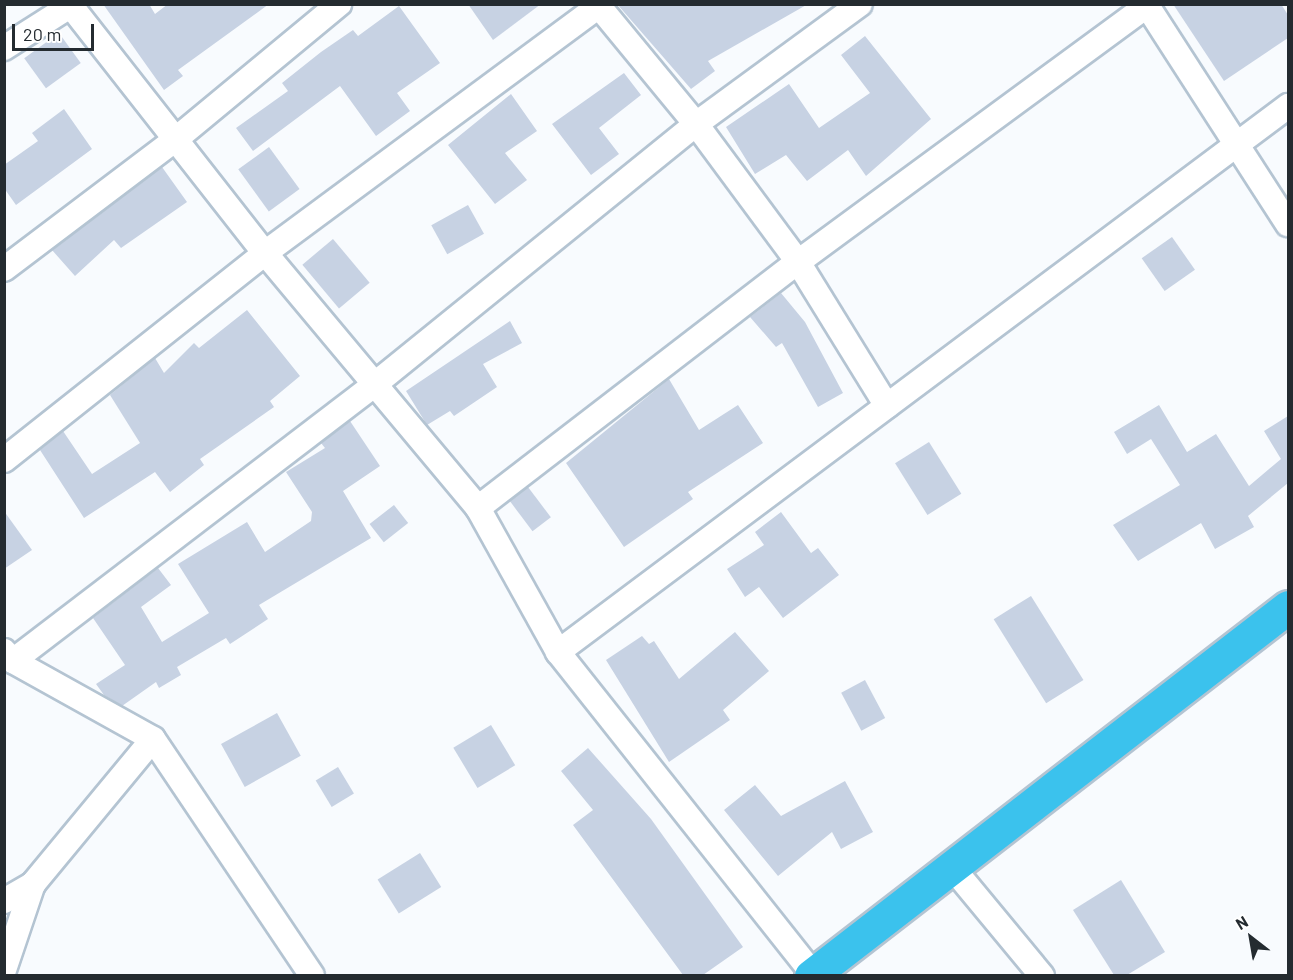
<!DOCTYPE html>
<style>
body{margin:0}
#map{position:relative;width:1293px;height:980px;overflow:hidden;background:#f8fbfe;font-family:Barlow,sans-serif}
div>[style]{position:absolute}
.building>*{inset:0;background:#c7d2e3;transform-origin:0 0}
.roads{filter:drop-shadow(2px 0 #b4c4d2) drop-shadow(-2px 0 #b4c4d2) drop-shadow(0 2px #b4c4d2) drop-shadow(0 -2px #b4c4d2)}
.street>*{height:24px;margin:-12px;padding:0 12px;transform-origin:12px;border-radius:12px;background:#fff}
.highway>*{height:33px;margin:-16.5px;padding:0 16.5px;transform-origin:16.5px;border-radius:16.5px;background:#3bc2ed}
span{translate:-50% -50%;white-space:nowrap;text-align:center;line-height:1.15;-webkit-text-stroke:4.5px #fff;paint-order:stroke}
.frame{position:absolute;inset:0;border:6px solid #242b30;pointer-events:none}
.north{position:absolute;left:1221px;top:908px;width:60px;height:60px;-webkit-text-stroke:4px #fff;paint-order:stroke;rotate:329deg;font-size:16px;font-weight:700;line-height:24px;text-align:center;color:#242b30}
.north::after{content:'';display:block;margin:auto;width:21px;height:27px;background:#242b30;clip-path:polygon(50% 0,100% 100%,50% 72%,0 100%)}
.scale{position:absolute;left:12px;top:24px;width:82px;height:27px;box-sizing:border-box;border:3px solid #242b30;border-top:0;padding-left:8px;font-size:18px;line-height:21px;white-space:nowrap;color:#242b30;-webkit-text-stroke:4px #fff;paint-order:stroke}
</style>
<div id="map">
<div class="building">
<div style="clip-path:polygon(103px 4px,149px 4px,155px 14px,168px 4px,269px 4px,178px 70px,183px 76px,164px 90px)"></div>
<div style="clip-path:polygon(468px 4px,541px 4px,493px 40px)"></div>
<div style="clip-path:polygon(617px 4px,808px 4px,708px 61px,715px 71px,691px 89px)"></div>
<div style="clip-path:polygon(1173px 4px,1281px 4px,1288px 15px,1288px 38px,1224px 81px)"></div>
<div style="clip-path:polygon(399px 6px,440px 63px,397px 93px,410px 111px,376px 136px,340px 86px,253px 151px,236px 128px,288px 91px,282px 83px,321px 52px,353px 30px,358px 36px)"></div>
<div style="left:59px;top:33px;width:37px;height:43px;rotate:54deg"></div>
<div style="clip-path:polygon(865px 36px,931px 119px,866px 176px,848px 150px,807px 181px,786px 155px,755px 174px,726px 127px,789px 84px,819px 128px,870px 93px,841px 55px)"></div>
<div style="clip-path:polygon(624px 73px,641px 95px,599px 128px,619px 154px,591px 175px,552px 124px)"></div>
<div style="clip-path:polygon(511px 94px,537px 131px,505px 153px,527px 180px,495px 204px,448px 145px)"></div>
<div style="clip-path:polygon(64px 109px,92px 149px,16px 205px,4px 188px,4px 165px,38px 141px,32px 133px)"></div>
<div style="left:269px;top:147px;width:52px;height:38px;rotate:54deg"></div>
<div style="clip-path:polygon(162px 167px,187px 202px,121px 248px,114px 240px,75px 276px,52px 250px)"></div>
<div style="left:468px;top:205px;width:33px;height:42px;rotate:61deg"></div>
<div style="left:1172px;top:237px;width:40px;height:37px;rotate:55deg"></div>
<div style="left:333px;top:239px;width:57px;height:40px;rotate:50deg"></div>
<div style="clip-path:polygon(781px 293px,805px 322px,843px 393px,818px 407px,782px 343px,776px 347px,750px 317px)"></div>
<div style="clip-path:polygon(247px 310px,300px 376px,270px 401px,274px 407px,200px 459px,204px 465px,170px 492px,155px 472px,84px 518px,40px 450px,63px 431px,92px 474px,140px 443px,110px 395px,155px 358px,164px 373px,194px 343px,199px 348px)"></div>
<div style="clip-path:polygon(510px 321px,522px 343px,483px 364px,497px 387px,454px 416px,450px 411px,427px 425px,406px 391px)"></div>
<div style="clip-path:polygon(669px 379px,699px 430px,738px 405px,763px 443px,688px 492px,693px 499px,624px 547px,566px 463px)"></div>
<div style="clip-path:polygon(1159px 405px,1187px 452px,1216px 434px,1249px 486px,1281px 459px,1264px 431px,1288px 416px,1288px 483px,1248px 516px,1254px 527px,1215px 549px,1201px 523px,1138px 561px,1113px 525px,1180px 485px,1151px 439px,1127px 454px,1114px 432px)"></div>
<div style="clip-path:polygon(350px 421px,380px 466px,343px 491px,371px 538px,259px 605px,268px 619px,230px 644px,226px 638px,177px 667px,181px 675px,159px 688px,156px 682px,122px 706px,104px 695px,96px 684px,125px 665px,93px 618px,158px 568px,171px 585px,141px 607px,162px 642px,209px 613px,178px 564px,247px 522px,265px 552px,311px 521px,312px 512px,286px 472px,325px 448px,321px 443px)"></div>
<div style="left:929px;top:442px;width:61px;height:40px;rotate:58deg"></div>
<div style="left:528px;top:487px;width:38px;height:23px;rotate:53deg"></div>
<div style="left:394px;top:505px;width:23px;height:31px;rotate:52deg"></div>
<div style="clip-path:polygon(4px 511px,32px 550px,4px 569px)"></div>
<div style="clip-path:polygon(781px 512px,811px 553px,818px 548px,839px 575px,783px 618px,759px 587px,745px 597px,727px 569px,764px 545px,755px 532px)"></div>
<div style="left:1031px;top:596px;width:99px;height:44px;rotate:58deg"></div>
<div style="clip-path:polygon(735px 632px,769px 671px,723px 710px,730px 720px,669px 762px,606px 660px,642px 636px,649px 644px,654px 641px,679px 679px)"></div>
<div style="left:865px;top:680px;width:43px;height:27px;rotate:62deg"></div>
<div style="left:277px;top:713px;width:49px;height:64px;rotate:61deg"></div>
<div style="left:491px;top:725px;width:47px;height:44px;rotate:59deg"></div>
<div style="clip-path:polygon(588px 748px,651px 819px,743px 947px,703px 975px,683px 975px,573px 825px,593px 810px,561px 771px)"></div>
<div style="left:338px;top:767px;width:31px;height:26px;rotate:59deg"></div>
<div style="clip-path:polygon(845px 781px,873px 832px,841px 849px,832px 832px,778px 876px,724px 810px,755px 785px,781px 816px)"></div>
<div style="left:420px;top:853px;width:40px;height:50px;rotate:58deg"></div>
<div style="clip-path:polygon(1121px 880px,1165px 952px,1127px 975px,1114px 975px,1073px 910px)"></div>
</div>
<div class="roads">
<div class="street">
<div style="left:597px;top:4px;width:156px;rotate:50.5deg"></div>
<div style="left:696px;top:124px;width:172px;rotate:53.5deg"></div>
<div style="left:798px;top:262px;width:169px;rotate:58.3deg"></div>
<div style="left:1146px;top:4px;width:262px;rotate:57.2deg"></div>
<div style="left:71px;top:6px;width:314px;rotate:51.9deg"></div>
<div style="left:265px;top:253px;width:332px;rotate:50.1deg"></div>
<div style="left:478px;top:508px;width:165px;rotate:60.9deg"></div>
<div style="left:558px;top:652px;width:411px;rotate:51.6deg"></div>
<div style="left:4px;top:48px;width:82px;rotate:-32.5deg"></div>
<div style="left:4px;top:269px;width:216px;rotate:-37.1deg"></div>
<div style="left:176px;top:139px;width:212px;rotate:-39.6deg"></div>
<div style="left:4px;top:460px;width:333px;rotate:-38.4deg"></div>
<div style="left:265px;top:253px;width:419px;rotate:-36.5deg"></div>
<div style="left:478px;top:508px;width:404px;rotate:-37.6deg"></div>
<div style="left:798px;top:262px;width:436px;rotate:-36.3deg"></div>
<div style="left:4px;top:651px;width:13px;rotate:48deg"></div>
<div style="left:13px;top:661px;width:160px;rotate:29.1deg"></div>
<div style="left:153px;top:739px;width:285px;rotate:56.1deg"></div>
<div style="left:558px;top:652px;width:912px;rotate:-36.79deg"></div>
<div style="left:13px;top:661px;width:456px;rotate:-37.4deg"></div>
<div style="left:375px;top:384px;width:413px;rotate:-39deg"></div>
<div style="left:696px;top:124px;width:203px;rotate:-36.2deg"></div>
<div style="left:951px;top:866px;width:143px;rotate:50.4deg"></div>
<div style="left:4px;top:901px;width:34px;rotate:-30deg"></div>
<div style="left:33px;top:884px;width:188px;rotate:-50.4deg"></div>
<div style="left:4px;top:970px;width:91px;rotate:-71.4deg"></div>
</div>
<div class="highway">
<div style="left:811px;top:976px;width:603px;rotate:-37.72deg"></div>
</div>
</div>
<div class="frame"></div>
<div class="north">N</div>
<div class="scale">20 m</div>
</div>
